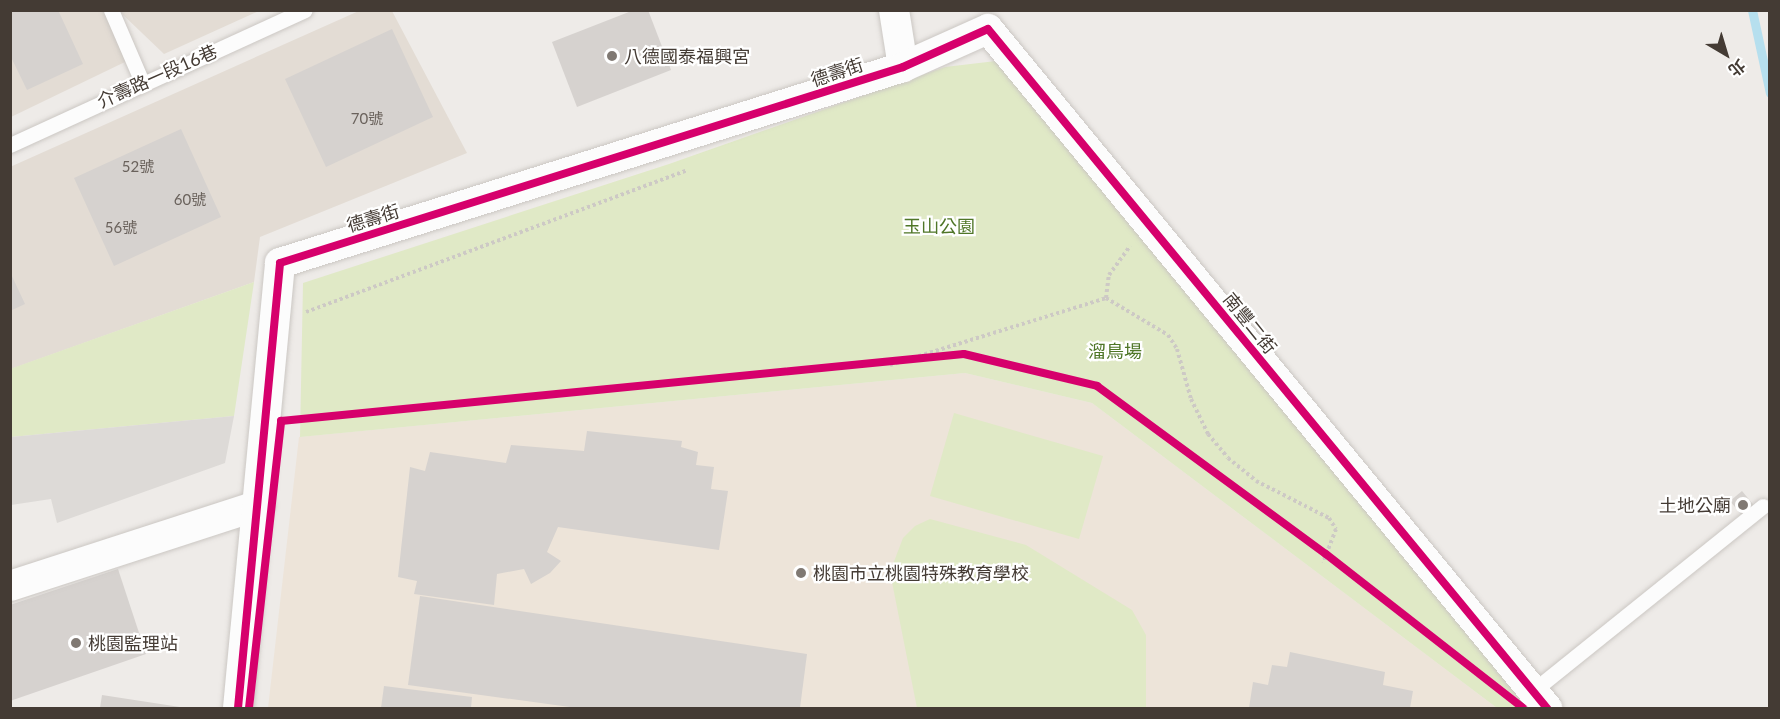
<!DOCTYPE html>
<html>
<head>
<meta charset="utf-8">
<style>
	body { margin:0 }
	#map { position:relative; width:1780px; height:719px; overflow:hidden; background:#eeebe8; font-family:Lato,"Noto Sans TC",sans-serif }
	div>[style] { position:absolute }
	.residential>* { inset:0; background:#e3dcd4 }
	.education>* { inset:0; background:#ede4d9 }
	.green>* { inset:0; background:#e0e9c6 }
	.parking>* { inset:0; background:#dddad7 }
	.stream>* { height:9px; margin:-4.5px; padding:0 4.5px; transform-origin:4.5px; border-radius:4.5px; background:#b6dfee }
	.building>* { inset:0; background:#d6d2cf }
	.path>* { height:4px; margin-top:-2px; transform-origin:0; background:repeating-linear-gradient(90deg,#cdc9c5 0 3px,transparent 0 6px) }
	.roads { filter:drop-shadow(0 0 2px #cbc7c3) drop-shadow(0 0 2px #cbc7c3) }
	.lane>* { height:15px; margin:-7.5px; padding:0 7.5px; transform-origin:7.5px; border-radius:7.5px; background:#fcfcfc }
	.street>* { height:30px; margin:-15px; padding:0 15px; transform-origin:15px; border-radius:15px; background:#fcfcfc }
	.cycleway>* { height:8px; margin:-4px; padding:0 4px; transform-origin:4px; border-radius:4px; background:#d6006c }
	.dots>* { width:16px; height:16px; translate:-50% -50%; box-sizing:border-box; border:3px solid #fff; border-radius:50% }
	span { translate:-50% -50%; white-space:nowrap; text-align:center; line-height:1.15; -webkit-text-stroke:4.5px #fff; paint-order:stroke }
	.number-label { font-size:15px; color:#6a625c }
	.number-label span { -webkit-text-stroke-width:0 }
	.poi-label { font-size:18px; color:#443b34 }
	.left { translate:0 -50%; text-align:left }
	.right { translate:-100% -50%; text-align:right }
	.street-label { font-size:18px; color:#443b34 }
	.park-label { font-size:18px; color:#4f7627 }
	.frame { position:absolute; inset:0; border:12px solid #443b34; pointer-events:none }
	.north { position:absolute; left:1696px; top:24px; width:60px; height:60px; -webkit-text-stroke:4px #fff; paint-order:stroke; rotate:142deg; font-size:16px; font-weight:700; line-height:24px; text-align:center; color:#443b34 }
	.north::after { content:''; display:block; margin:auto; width:21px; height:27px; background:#443b34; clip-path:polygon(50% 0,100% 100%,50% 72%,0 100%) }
</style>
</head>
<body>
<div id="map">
	<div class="residential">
		<i style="clip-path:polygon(361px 10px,392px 11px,467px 153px,260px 237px,254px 282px,11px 369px,10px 167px)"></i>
		<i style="clip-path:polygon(11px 11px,104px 11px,127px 61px,11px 117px)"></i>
		<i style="clip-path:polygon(119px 11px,259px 11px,164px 54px)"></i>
	</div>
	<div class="education">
		<i style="clip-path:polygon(965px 373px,1092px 403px,1497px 708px,268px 708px,299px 437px)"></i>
	</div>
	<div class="green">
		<i style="clip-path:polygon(996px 61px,1531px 708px,1497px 708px,1092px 403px,965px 373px,300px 437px,303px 283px,669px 164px,945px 67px)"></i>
		<i style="clip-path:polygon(254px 282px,234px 416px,11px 437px,10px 369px)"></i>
		<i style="clip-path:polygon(954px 413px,1103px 456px,1079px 539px,930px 496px)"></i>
		<i style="clip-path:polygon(930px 519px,1026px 545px,1132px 610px,1146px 635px,1146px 708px,917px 708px,890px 572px,903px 538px,915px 526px)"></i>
	</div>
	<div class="parking">
		<i style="clip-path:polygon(234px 416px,225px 463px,57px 523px,51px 499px,11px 505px,11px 437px)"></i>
	</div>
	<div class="stream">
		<i style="left:1752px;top:10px;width:85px;rotate:77.8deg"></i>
	</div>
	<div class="building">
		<i style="clip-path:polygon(10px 10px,58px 10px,83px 64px,27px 90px,10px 55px)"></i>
		<i style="clip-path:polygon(634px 10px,648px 10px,671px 70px,577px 107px,552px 42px)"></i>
		<i style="clip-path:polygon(392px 29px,433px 117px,326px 167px,285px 79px)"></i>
		<i style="clip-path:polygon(181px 129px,221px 217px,114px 266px,74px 178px)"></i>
		<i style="clip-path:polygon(10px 272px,25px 304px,10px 311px)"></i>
		<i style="clip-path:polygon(587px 431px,682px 441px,681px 447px,698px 452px,696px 465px,714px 467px,711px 489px,728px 491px,719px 550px,558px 527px,547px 552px,561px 561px,550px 573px,531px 584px,524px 569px,497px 574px,494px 605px,414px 594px,417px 581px,398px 577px,410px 467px,425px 471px,430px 452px,506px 463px,511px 445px,584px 451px)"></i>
		<i style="clip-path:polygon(1742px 491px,1757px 509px,1744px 518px,1730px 501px)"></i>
		<i style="clip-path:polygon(118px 569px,146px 654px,10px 701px,10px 605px)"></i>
		<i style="clip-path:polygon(420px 596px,807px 654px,800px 708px,577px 708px,408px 685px)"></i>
		<i style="clip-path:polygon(1290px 652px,1385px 672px,1383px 685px,1413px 691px,1410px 708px,1249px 708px,1253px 682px,1268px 685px,1272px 665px,1287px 667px)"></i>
		<i style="clip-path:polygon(384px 686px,472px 697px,471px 708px,381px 708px)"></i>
		<i style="clip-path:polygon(102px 695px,180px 707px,180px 708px,100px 708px)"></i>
	</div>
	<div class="path">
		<i style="left:1106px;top:298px;width:23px;rotate:-83deg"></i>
		<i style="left:1109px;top:275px;width:36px;rotate:-54deg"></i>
		<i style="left:306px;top:312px;width:407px;rotate:-20.4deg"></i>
		<i style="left:890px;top:365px;width:226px;rotate:-17.2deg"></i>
		<i style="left:1106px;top:298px;width:72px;rotate:30.8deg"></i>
		<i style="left:1168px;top:335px;width:17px;rotate:57deg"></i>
		<i style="left:1177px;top:349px;width:52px;rotate:74.4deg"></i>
		<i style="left:1191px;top:399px;width:39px;rotate:64deg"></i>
		<i style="left:1208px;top:434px;width:31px;rotate:50deg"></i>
		<i style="left:1228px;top:458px;width:36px;rotate:39deg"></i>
		<i style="left:1256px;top:481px;width:82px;rotate:26.9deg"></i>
		<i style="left:1329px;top:518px;width:13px;rotate:58deg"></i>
		<i style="left:1336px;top:529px;width:36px;rotate:111deg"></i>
	</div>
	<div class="roads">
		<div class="lane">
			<i style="left:111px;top:10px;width:78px;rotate:66.7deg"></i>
			<i style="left:10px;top:145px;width:324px;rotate:-24.6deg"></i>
			<i style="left:1533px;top:691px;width:295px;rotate:-38.8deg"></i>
		</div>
		<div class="street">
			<i style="left:894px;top:10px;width:58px;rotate:81deg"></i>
			<i style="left:10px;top:586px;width:262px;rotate:-18deg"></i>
			<i style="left:238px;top:708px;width:447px;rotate:-84.6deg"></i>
			<i style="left:280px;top:263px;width:653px;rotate:-17.46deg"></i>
			<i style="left:903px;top:67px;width:93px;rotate:-24.1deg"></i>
			<i style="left:988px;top:29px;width:880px;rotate:50.54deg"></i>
		</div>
	</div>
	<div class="cycleway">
		<i style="left:238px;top:708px;width:447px;rotate:-84.6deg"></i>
		<i style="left:280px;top:263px;width:653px;rotate:-17.46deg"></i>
		<i style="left:903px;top:67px;width:93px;rotate:-24.1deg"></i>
		<i style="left:988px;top:29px;width:880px;rotate:50.54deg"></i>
		<i style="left:249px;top:708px;width:289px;rotate:-83.6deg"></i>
		<i style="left:281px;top:421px;width:686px;rotate:-5.6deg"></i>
		<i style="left:964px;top:354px;width:137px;rotate:13.5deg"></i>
		<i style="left:1097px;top:386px;width:284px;rotate:36.3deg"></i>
		<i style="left:1326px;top:554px;width:250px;rotate:38deg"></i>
	</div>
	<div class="dots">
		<i style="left:612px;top:56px;background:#807973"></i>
		<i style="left:1743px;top:505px;background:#807973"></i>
		<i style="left:801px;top:573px;background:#807973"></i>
		<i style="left:76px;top:643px;background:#807973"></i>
	</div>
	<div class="number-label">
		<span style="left:367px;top:119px">70號</span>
		<span style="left:138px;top:167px">52號</span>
		<span style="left:190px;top:200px">60號</span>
		<span style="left:121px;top:228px">56號</span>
	</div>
	<div class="poi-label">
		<span class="left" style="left:624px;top:56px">八德國泰福興宮</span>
		<span class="right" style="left:1731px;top:505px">土地公廟</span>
		<span class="left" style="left:813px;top:573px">桃園市立桃園特殊教育學校</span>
		<span class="left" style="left:88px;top:643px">桃園監理站</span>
	</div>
	<div class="street-label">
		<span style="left:837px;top:72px;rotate:-18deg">德壽街</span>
		<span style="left:157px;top:76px;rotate:-24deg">介壽路一段16巷</span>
		<span style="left:373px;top:218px;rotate:-17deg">德壽街</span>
		<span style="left:1250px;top:323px;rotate:51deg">南豐二街</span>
	</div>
	<div class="park-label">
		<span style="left:939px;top:226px">玉山公園</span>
		<span style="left:1115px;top:351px">溜鳥場</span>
	</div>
	<div class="frame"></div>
	<div class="north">北</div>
</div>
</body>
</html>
